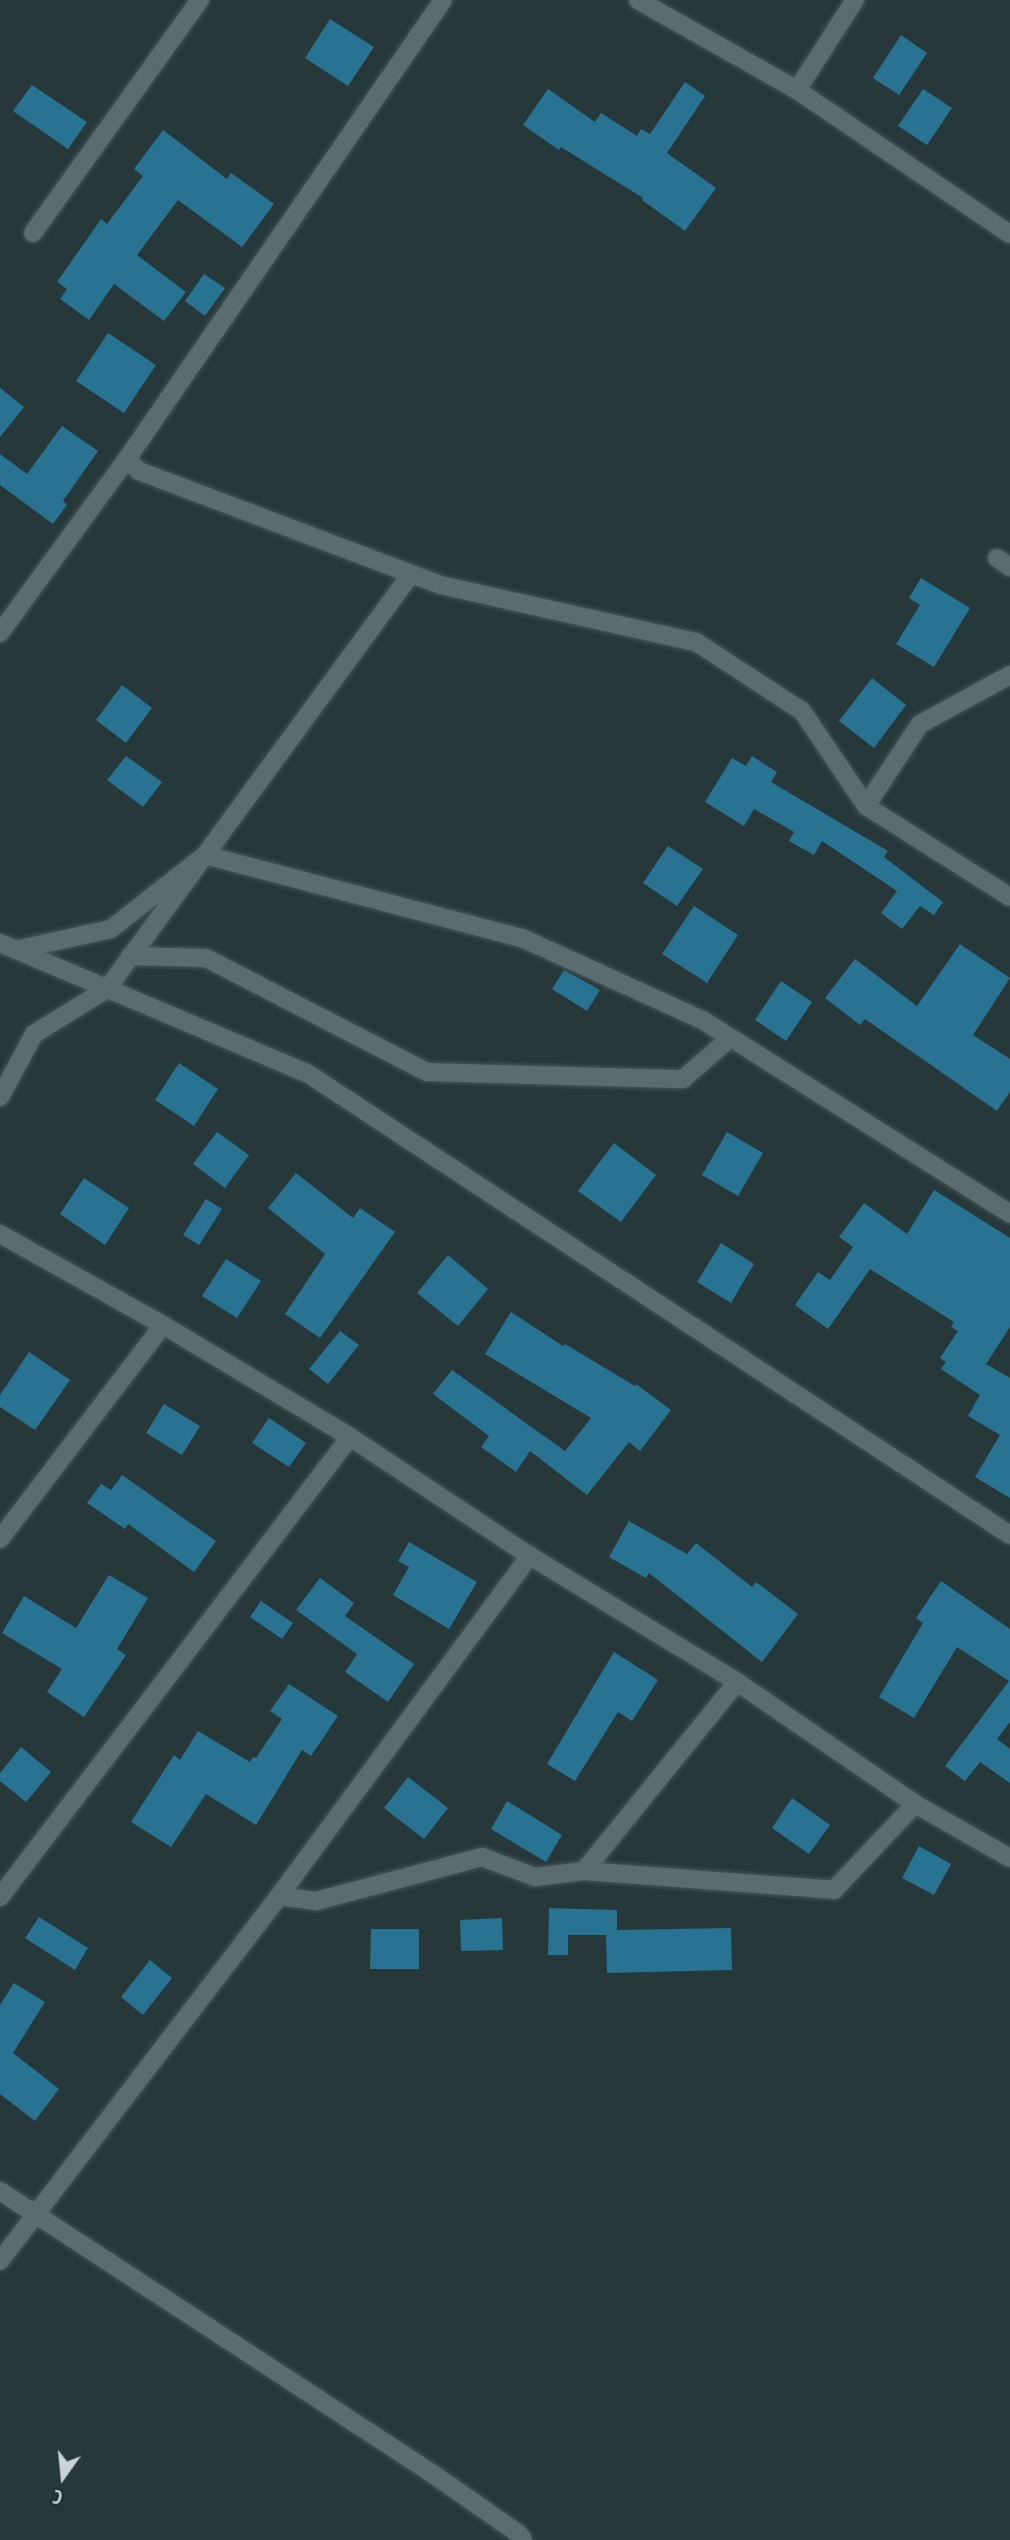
<!DOCTYPE html>
<html>
<head>
<meta charset="utf-8">
<style>
	body { margin:0 }
	#map { position:relative; width:1010px; height:2540px; overflow:hidden; background:#27383a; font-family:"PT Sans Narrow",sans-serif }
	div>[style] { position:absolute }
	.building>* { inset:0; background:#287392 }
	.roads { filter:drop-shadow(0 0 2px #475557) drop-shadow(0 0 2px #475557) }
	.street>* { height:18px; margin:-9px; padding:0 9px; transform-origin:9px; border-radius:9px; background:#5a6c6e }
	span { translate:-50% -50%; white-space:nowrap; text-align:center; line-height:1.15; -webkit-text-stroke:5px #1d2e30; paint-order:stroke }
	.north { position:absolute; left:28px; top:2442px; width:70px; height:70px; -webkit-text-stroke:5px #1d2e30; paint-order:stroke; rotate:195deg; font-size:19px; font-weight:700; line-height:28px; text-align:center; color:#cad4d6 }
	.north::after { content:''; display:block; margin:auto; width:24px; height:32px; background:#cad4d6; clip-path:polygon(50% 0,100% 100%,50% 72%,0 100%) }
</style>
</head>
<body>
<div id="map">
	<div class="building">
		<i style="clip-path:polygon(330px 19px,374px 47px,348px 86px,305px 58px)"></i>
		<i style="clip-path:polygon(901px 35px,927px 53px,899px 95px,873px 78px)"></i>
		<i style="clip-path:polygon(685px 82px,705px 96px,667px 153px,716px 188px,685px 231px,642px 200px,643px 198px,561px 147px,559px 150px,523px 125px,548px 89px,595px 122px,601px 113px,637px 136px,641px 129px,650px 134px)"></i>
		<i style="clip-path:polygon(32px 85px,87px 122px,68px 149px,13px 111px)"></i>
		<i style="clip-path:polygon(923px 89px,952px 108px,927px 145px,898px 126px)"></i>
		<i style="clip-path:polygon(163px 130px,227px 179px,231px 173px,274px 204px,242px 247px,178px 200px,137px 255px,186px 292px,164px 321px,114px 284px,89px 320px,60px 299px,67px 289px,57px 282px,101px 219px,107px 224px,143px 176px,134px 169px)"></i>
		<i style="clip-path:polygon(204px 274px,225px 288px,205px 316px,185px 301px)"></i>
		<i style="clip-path:polygon(108px 333px,156px 365px,124px 413px,76px 381px)"></i>
		<i style="clip-path:polygon(0 388px,24px 407px,0 437px)"></i>
		<i style="clip-path:polygon(62px 426px,98px 451px,63px 501px,67px 505px,53px 524px,0 485px,0 454px,27px 474px)"></i>
		<i style="clip-path:polygon(921px 578px,970px 608px,934px 667px,896px 644px,920px 605px,909px 598px)"></i>
		<i style="clip-path:polygon(872px 678px,906px 705px,874px 748px,839px 721px)"></i>
		<i style="clip-path:polygon(122px 685px,152px 708px,126px 743px,96px 720px)"></i>
		<i style="clip-path:polygon(126px 756px,162px 782px,143px 807px,107px 780px)"></i>
		<i style="clip-path:polygon(752px 756px,777px 772px,771px 782px,888px 851px,884px 857px,943px 902px,934px 915px,920px 906px,902px 929px,881px 913px,897px 891px,822px 841px,814px 855px,789px 841px,794px 832px,754px 809px,744px 826px,705px 802px,732px 758px,746px 766px)"></i>
		<i style="clip-path:polygon(668px 846px,703px 869px,677px 906px,643px 883px)"></i>
		<i style="clip-path:polygon(694px 906px,738px 935px,707px 983px,662px 954px)"></i>
		<i style="clip-path:polygon(960px 944px,1010px 978px,973px 1035px,1010px 1059px,1010px 1092px,997px 1111px,865px 1019px,860px 1025px,825px 998px,855px 959px,917px 1006px)"></i>
		<i style="clip-path:polygon(564px 970px,600px 990px,587px 1011px,552px 989px)"></i>
		<i style="clip-path:polygon(781px 981px,812px 1002px,786px 1041px,755px 1020px)"></i>
		<i style="clip-path:polygon(179px 1063px,218px 1089px,194px 1126px,155px 1100px)"></i>
		<i style="clip-path:polygon(217px 1132px,249px 1155px,225px 1188px,193px 1164px)"></i>
		<i style="clip-path:polygon(727px 1132px,763px 1153px,738px 1196px,702px 1175px)"></i>
		<i style="clip-path:polygon(614px 1143px,656px 1175px,621px 1222px,578px 1191px)"></i>
		<i style="clip-path:polygon(296px 1173px,353px 1218px,360px 1208px,395px 1232px,320px 1338px,285px 1314px,325px 1254px,268px 1208px)"></i>
		<i style="clip-path:polygon(84px 1178px,129px 1208px,105px 1245px,60px 1214px)"></i>
		<i style="clip-path:polygon(934px 1190px,1010px 1238px,1010px 1327px,986px 1364px,1010px 1378px,1010px 1498px,975px 1477px,1000px 1435px,968px 1416px,980px 1395px,941px 1369px,946px 1362px,940px 1358px,958px 1331px,951px 1327px,954px 1322px,870px 1269px,828px 1329px,795px 1305px,818px 1272px,830px 1280px,853px 1247px,839px 1237px,864px 1203px,907px 1234px)"></i>
		<i style="clip-path:polygon(206px 1199px,222px 1209px,199px 1245px,183px 1235px)"></i>
		<i style="clip-path:polygon(721px 1243px,754px 1264px,731px 1303px,697px 1282px)"></i>
		<i style="clip-path:polygon(448px 1255px,488px 1289px,458px 1326px,417px 1293px)"></i>
		<i style="clip-path:polygon(226px 1259px,261px 1281px,237px 1318px,202px 1296px)"></i>
		<i style="clip-path:polygon(511px 1312px,563px 1346px,565px 1344px,635px 1386px,636px 1384px,671px 1410px,640px 1451px,629px 1442px,587px 1495px,530px 1451px,516px 1472px,481px 1447px,489px 1436px,433px 1394px,452px 1370px,565px 1451px,591px 1418px,485px 1354px)"></i>
		<i style="clip-path:polygon(340px 1331px,359px 1345px,328px 1384px,309px 1369px)"></i>
		<i style="clip-path:polygon(29px 1352px,70px 1380px,35px 1430px,0 1407px,0 1395px)"></i>
		<i style="clip-path:polygon(164px 1404px,200px 1426px,182px 1455px,146px 1433px)"></i>
		<i style="clip-path:polygon(269px 1418px,306px 1443px,289px 1467px,252px 1443px)"></i>
		<i style="clip-path:polygon(122px 1475px,216px 1541px,194px 1572px,128px 1524px,125px 1529px,87px 1503px,101px 1484px,111px 1490px)"></i>
		<i style="clip-path:polygon(629px 1521px,687px 1554px,696px 1543px,752px 1587px,756px 1582px,798px 1614px,762px 1662px,649px 1573px,646px 1578px,609px 1557px)"></i>
		<i style="clip-path:polygon(409px 1542px,477px 1582px,449px 1629px,393px 1595px,409px 1567px,398px 1561px)"></i>
		<i style="clip-path:polygon(109px 1575px,148px 1598px,117px 1649px,126px 1655px,84px 1717px,47px 1692px,62px 1669px,2px 1633px,24px 1596px,76px 1628px)"></i>
		<i style="clip-path:polygon(320px 1578px,354px 1603px,345px 1616px,414px 1664px,388px 1702px,345px 1672px,357px 1654px,296px 1610px)"></i>
		<i style="clip-path:polygon(941px 1581px,1010px 1629px,1010px 1722px,997px 1739px,1010px 1749px,1010px 1783px,980px 1762px,965px 1781px,945px 1766px,1009px 1681px,957px 1647px,914px 1718px,879px 1697px,923px 1623px,916px 1618px)"></i>
		<i style="clip-path:polygon(261px 1601px,293px 1623px,282px 1639px,250px 1617px)"></i>
		<i style="clip-path:polygon(614px 1652px,658px 1680px,632px 1721px,618px 1712px,575px 1781px,547px 1764px)"></i>
		<i style="clip-path:polygon(289px 1684px,338px 1716px,311px 1756px,302px 1750px,256px 1825px,206px 1794px,171px 1847px,131px 1822px,174px 1755px,180px 1760px,198px 1731px,250px 1762px,253px 1757px,256px 1758px,282px 1719px,270px 1711px)"></i>
		<i style="clip-path:polygon(21px 1747px,51px 1772px,26px 1802px,0 1781px,0 1773px)"></i>
		<i style="clip-path:polygon(408px 1777px,448px 1808px,424px 1839px,384px 1808px)"></i>
		<i style="clip-path:polygon(792px 1798px,830px 1825px,809px 1854px,772px 1828px)"></i>
		<i style="clip-path:polygon(507px 1801px,562px 1835px,546px 1862px,491px 1829px)"></i>
		<i style="clip-path:polygon(919px 1846px,951px 1864px,934px 1895px,902px 1878px)"></i>
		<i style="clip-path:polygon(549px 1908px,617px 1910px,617px 1930px,731px 1928px,732px 1970px,607px 1973px,606px 1935px,568px 1935px,568px 1955px,548px 1955px)"></i>
		<i style="clip-path:polygon(39px 1917px,88px 1948px,75px 1970px,25px 1938px)"></i>
		<i style="clip-path:polygon(502px 1918px,503px 1950px,461px 1951px,460px 1920px)"></i>
		<i style="clip-path:polygon(371px 1929px,419px 1929px,419px 1969px,370px 1969px)"></i>
		<i style="clip-path:polygon(150px 1960px,172px 1978px,143px 2015px,121px 1997px)"></i>
		<i style="clip-path:polygon(14px 1983px,45px 2002px,13px 2053px,59px 2089px,35px 2121px,0 2094px,0 2005px)"></i>
	</div>
	<div class="roads">
		<div class="street">
			<i style="left:638px;top:0;width:183px;rotate:29.5deg"></i>
			<i style="left:797px;top:90px;width:257px;rotate:34.1deg"></i>
			<i style="left:797px;top:90px;width:107px;rotate:-57.2deg"></i>
			<i style="left:33px;top:233px;width:287px;rotate:-54.4deg"></i>
			<i style="left:127px;top:459px;width:17px;rotate:45deg"></i>
			<i style="left:139px;top:471px;width:322px;rotate:20.7deg"></i>
			<i style="left:440px;top:585px;width:262px;rotate:12.6deg"></i>
			<i style="left:696px;top:642px;width:126px;rotate:33.1deg"></i>
			<i style="left:802px;top:711px;width:115px;rotate:56deg"></i>
			<i style="left:997px;top:558px;width:16px;rotate:35deg"></i>
			<i style="left:0;top:633px;width:215px;rotate:-53.9deg"></i>
			<i style="left:127px;top:459px;width:557px;rotate:-55.45deg"></i>
			<i style="left:1010px;top:675px;width:102px;rotate:151.4deg"></i>
			<i style="left:920px;top:724px;width:98px;rotate:123.4deg"></i>
			<i style="left:866px;top:806px;width:170px;rotate:32.3deg"></i>
			<i style="left:0;top:943px;width:333px;rotate:23deg"></i>
			<i style="left:307px;top:1073px;width:841px;rotate:33.31deg"></i>
			<i style="left:15px;top:950px;width:98px;rotate:-12.3deg"></i>
			<i style="left:111px;top:929px;width:120px;rotate:-38.2deg"></i>
			<i style="left:205px;top:855px;width:328px;rotate:14.7deg"></i>
			<i style="left:522px;top:938px;width:200px;rotate:24.5deg"></i>
			<i style="left:704px;top:1021px;width:362px;rotate:32.2deg"></i>
			<i style="left:130px;top:956px;width:76px;rotate:1.5deg"></i>
			<i style="left:206px;top:958px;width:249px;rotate:27.3deg"></i>
			<i style="left:427px;top:1072px;width:256px;rotate:1.6deg"></i>
			<i style="left:683px;top:1079px;width:62px;rotate:-41.1deg"></i>
			<i style="left:0;top:1097px;width:72px;rotate:-61.6deg"></i>
			<i style="left:34px;top:1034px;width:86px;rotate:-31.7deg"></i>
			<i style="left:107px;top:989px;width:514px;rotate:-53.78deg"></i>
			<i style="left:0;top:1234px;width:187px;rotate:29.2deg"></i>
			<i style="left:0;top:1539px;width:269px;rotate:-52.7deg"></i>
			<i style="left:163px;top:1325px;width:218px;rotate:30.9deg"></i>
			<i style="left:350px;top:1437px;width:216px;rotate:33.5deg"></i>
			<i style="left:584px;top:1871px;width:243px;rotate:-51deg"></i>
			<i style="left:737px;top:1682px;width:216px;rotate:34.4deg"></i>
			<i style="left:279px;top:1896px;width:423px;rotate:-53.6deg"></i>
			<i style="left:530px;top:1556px;width:242px;rotate:31.3deg"></i>
			<i style="left:0;top:1897px;width:578px;rotate:-52.73deg"></i>
			<i style="left:0;top:2191px;width:517px;rotate:33.17deg"></i>
			<i style="left:433px;top:2474px;width:105px;rotate:34.9deg"></i>
			<i style="left:519px;top:2534px;width:7px;rotate:56deg"></i>
			<i style="left:0;top:2261px;width:459px;rotate:-52.6deg"></i>
			<i style="left:279px;top:1896px;width:37px;rotate:8deg"></i>
			<i style="left:316px;top:1901px;width:172px;rotate:-14.8deg"></i>
			<i style="left:482px;top:1857px;width:57px;rotate:20.7deg"></i>
			<i style="left:535px;top:1877px;width:49px;rotate:-7deg"></i>
			<i style="left:584px;top:1871px;width:251px;rotate:4.3deg"></i>
			<i style="left:834px;top:1890px;width:118px;rotate:-46.7deg"></i>
			<i style="left:915px;top:1804px;width:109px;rotate:29.6deg"></i>
		</div>
	</div>
	<div class="north">С</div>
</div>
</body>
</html>
